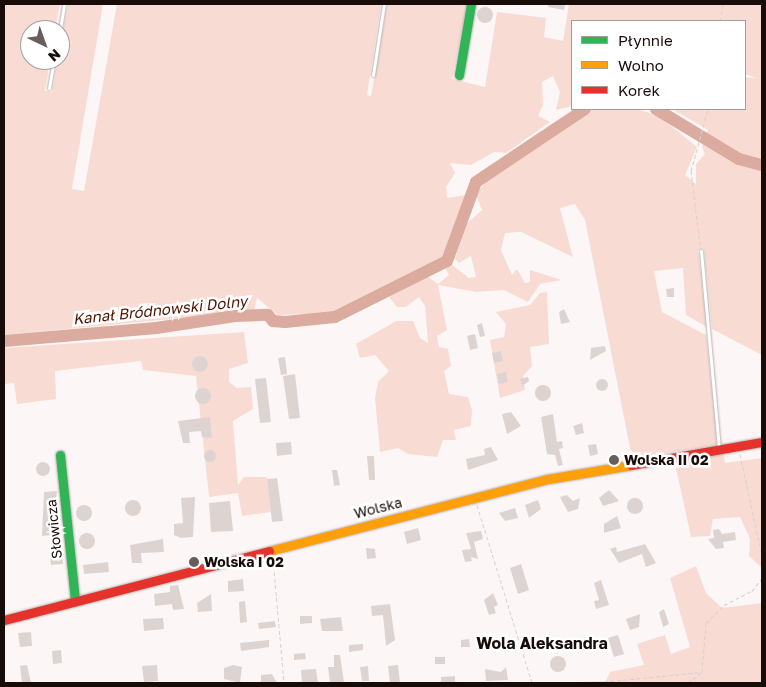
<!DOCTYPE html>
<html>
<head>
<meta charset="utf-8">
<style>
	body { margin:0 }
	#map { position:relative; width:766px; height:687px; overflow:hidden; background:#fcf7f6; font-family:"Golos Text",sans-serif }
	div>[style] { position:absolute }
	.green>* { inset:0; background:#f8dcd3 }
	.river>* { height:12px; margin:-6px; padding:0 6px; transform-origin:6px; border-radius:6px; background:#daab9e }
	.building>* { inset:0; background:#ddd4d2 }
	.round { border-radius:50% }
	.path>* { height:1px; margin-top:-0.5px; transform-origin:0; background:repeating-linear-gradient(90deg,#d3d2d1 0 4px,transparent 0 6.5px) }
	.roads { filter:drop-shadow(0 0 1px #b8b0ae) drop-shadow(0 0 1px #b8b0ae) }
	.lane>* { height:3px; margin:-1.5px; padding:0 1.5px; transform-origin:1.5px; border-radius:1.5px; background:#fffefe }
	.fast>* { height:9px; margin:-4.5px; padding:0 4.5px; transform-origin:4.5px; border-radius:4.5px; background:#30b455 }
	.slow>* { height:9px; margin:-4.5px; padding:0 4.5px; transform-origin:4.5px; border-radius:4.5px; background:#ff9f0a }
	.jam>* { height:9px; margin:-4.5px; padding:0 4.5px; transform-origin:4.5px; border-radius:4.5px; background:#e5322d }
	.dots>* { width:14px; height:14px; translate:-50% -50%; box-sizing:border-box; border:2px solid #fff; border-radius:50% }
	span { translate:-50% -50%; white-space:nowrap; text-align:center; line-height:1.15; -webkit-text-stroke:5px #fff; paint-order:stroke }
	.poi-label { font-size:14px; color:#180c09; font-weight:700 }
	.left { translate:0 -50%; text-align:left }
	.street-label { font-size:14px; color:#180c09 }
	.water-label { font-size:15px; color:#4e1402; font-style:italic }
	.quarter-label { font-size:16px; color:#180c09; font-weight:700 }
	.frame { position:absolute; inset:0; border:5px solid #180c09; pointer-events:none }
	.legend { position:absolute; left:571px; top:20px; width:175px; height:90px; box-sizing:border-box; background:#fff; border:1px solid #a39e9d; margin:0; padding:6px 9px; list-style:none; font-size:15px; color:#180c09 }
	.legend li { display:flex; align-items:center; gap:10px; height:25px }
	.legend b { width:25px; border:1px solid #a39e9d }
	.north { position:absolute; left:20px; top:20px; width:50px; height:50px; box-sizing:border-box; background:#fff; border:1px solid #a39e9d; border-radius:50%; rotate:138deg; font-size:14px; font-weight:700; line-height:20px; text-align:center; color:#180c09 }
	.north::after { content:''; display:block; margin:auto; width:18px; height:22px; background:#685e5c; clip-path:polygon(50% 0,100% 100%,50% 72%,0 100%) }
</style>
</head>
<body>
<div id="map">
	<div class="green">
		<i style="clip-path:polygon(4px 4px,60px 4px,55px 30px,30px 30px,30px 60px,50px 60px,45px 91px,52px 92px,68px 4px,103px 4px,72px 189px,84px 191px,117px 4px,381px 4px,367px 95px,371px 96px,387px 4px,467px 4px,452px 79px,485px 87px,497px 12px,546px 18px,544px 37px,563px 41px,569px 4px,762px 4px,762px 355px,712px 329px,704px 249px,698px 250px,707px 327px,686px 315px,683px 268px,654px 271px,662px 312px,706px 335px,718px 445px,632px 458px,585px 220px,575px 204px,560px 208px,573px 257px,521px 232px,505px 233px,501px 250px,512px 275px,517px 269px,525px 283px,530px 282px,530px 270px,562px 280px,540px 284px,528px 302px,504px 290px,476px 292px,438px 285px,447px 330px,437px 336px,439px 347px,448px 349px,451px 366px,444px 371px,449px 394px,468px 397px,472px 410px,471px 426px,454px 430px,456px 440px,443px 440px,437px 457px,408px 454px,398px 448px,380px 452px,375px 398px,378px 382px,389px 371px,375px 355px,360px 358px,356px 344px,396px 321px,413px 321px,420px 338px,428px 343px,425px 306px,419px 297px,406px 307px,397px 307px,389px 297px,427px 276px,438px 284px,449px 275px,445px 268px,451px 264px,469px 278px,476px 277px,471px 256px,459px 263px,455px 259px,465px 225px,482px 210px,476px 195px,485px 182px,555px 135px,578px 109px,637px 109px,659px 116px,697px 147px,685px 175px,696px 184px,696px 164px,705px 154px,702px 147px,708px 130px,672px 109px,745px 109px,745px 77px,756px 78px,745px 74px,745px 21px,572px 21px,572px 106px,556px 110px,560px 92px,553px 76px,542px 82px,543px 105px,538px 116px,550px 122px,506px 153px,494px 152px,471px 165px,450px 163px,455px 173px,446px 187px,447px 198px,466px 195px,443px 258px,336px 313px,278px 315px,257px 298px,254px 311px,4px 335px)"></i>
		<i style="clip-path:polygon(547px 292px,549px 344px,530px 347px,532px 366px,523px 376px,525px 390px,500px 398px,490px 340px,504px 337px,506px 324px,496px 312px,530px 305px,540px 293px)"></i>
		<i style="clip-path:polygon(244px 332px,248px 363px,229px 369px,229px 382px,237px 388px,251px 387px,253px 409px,233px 421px,238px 485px,244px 477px,267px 477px,271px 512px,242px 516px,238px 493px,209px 497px,196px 376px,143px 370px,141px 361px,55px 371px,56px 399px,17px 404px,14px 383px,4px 384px,4px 348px)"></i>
		<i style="clip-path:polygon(723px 453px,725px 463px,762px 458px,762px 568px,749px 556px,750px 539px,740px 517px,713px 519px,710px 536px,691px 537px,674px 459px)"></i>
		<i style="clip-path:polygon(696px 566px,706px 593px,722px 608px,762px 603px,762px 683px,550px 683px,606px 681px,610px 672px,644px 665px,637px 644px,665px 635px,671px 654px,690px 647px,670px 578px)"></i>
	</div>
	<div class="river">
		<i style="left:656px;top:109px;width:97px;rotate:31.1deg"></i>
		<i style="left:739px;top:159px;width:24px;rotate:15deg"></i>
		<i style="left:4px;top:341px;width:153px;rotate:-4.9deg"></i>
		<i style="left:156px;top:328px;width:80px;rotate:-8.6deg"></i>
		<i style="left:235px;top:316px;width:33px;rotate:-2deg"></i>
		<i style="left:268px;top:315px;width:8px;rotate:50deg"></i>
		<i style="left:273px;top:321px;width:12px;rotate:5deg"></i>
		<i style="left:285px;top:322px;width:50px;rotate:-5.7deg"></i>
		<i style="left:335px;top:317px;width:125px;rotate:-26.6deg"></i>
		<i style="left:447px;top:261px;width:84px;rotate:-69.8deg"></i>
		<i style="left:476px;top:182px;width:131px;rotate:-33.8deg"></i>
	</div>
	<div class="building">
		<i style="clip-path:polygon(548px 4px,565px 4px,564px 10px,548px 7px)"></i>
		<i class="round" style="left:477px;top:7px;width:16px;height:16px"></i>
		<i style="clip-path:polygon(674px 288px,674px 297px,667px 297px,666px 289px)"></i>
		<i style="clip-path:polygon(564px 309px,570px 322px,561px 324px,559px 312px)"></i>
		<i style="clip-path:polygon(482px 323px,485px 336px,480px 337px,477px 325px)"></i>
		<i style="clip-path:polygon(475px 334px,478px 348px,470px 350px,467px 336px)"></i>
		<i style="clip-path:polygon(605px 346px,606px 351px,590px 360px,591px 348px)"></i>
		<i style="clip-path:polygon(501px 351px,503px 361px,494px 363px,492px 353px)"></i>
		<i class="round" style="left:192px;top:356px;width:16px;height:16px"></i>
		<i style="clip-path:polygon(285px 357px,287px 374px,281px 375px,278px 358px)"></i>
		<i style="clip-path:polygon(506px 372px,508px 382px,499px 384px,497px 374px)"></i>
		<i style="clip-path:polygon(295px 374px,300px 418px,289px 419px,283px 376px)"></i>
		<i style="clip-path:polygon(528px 377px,529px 381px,522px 386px,520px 379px)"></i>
		<i style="clip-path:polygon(266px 378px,271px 422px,260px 423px,255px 379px)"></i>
		<i class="round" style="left:596px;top:379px;width:12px;height:12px"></i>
		<i class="round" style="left:535px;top:385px;width:16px;height:16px"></i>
		<i class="round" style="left:195px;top:388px;width:16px;height:16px"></i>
		<i style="clip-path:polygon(511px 412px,521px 426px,507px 434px,502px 414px)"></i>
		<i style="clip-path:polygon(553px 414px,557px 442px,562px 441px,563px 448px,559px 449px,563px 465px,558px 466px,555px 455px,547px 454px,541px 417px)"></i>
		<i style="clip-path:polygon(210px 417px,212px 438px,202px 437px,201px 431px,189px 432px,190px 443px,183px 443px,178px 421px)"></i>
		<i style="clip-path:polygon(582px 423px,584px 433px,576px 435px,573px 426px)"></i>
		<i style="clip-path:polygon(291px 442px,292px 454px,277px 456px,276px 443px)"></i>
		<i style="clip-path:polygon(596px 444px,598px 454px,590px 456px,588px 445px)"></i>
		<i style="clip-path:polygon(491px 447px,498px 460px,468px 470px,466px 459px,485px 455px,484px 449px)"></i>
		<i class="round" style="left:204px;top:450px;width:12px;height:12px"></i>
		<i style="clip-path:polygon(367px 456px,374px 456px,375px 480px,369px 480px)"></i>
		<i class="round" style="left:36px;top:462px;width:14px;height:14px"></i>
		<i style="clip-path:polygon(332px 470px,337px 470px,340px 485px,334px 486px)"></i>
		<i style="clip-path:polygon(277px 478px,283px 521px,272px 522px,267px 479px)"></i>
		<i style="clip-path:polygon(609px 490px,619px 501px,603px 506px,599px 498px)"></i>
		<i style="clip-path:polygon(57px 491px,53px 527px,61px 526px,62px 534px,42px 536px,44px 492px)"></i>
		<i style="clip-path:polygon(567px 495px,573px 501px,580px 498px,578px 509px,568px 512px,560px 497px)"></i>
		<i style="clip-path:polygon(195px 497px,193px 537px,181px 538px,174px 535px,174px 524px,183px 523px,181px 498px)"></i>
		<i class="round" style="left:627px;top:498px;width:16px;height:16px"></i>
		<i class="round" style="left:125px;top:500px;width:16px;height:16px"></i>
		<i style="clip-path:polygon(538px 500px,541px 509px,529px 518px,525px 505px)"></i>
		<i style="clip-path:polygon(230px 501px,233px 531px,211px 532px,209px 503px)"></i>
		<i class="round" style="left:76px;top:505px;width:16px;height:16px"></i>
		<i style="clip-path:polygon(365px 505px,373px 505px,373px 517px,366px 518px)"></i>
		<i style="clip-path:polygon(515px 508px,518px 518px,505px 521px,499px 513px)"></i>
		<i style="clip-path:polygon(617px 516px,621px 528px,604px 533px,604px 524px)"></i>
		<i style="clip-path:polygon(418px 528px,421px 540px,407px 544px,404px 532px)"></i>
		<i style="clip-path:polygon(719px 529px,722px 534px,735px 532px,736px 540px,723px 542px,724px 548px,716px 549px,708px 539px,714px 538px,713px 530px)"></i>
		<i style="clip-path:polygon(481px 531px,483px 539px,474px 542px,478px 559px,471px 557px,472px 561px,465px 562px,462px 550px,471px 549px,466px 533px)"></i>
		<i class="round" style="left:79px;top:533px;width:16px;height:16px"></i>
		<i style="clip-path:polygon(163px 539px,164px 552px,141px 553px,142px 563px,132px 563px,130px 545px)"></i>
		<i style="clip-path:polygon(645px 544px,656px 563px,646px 567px,642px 554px,619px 563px,610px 549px,616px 547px,617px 552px)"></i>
		<i style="clip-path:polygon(62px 547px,63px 564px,51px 565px,49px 548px)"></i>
		<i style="clip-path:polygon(366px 548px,375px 549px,376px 558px,367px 559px)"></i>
		<i style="clip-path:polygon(108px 562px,109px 572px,84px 574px,83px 565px)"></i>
		<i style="clip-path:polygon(521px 564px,529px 590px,518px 594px,510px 568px)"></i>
		<i style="clip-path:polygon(243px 579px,244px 591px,228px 592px,228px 581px)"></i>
		<i style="clip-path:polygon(601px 580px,609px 605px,596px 609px,594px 601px,599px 600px,594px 583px)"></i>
		<i style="clip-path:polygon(178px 585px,184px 609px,173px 610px,172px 604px,155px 606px,154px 594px,170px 592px,170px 586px)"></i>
		<i style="clip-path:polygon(493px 593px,498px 605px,494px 607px,496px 613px,489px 615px,484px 600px)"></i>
		<i style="clip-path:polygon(211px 594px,212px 611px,198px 612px,197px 603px)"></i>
		<i style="clip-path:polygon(245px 601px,247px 622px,240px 623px,239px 602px)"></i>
		<i style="clip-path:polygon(390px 604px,395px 640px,386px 646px,383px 615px,372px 616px,371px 606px)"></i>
		<i style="clip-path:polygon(664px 609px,669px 624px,663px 627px,659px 612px)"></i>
		<i style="clip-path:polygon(640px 614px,639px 627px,630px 630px,626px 619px)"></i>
		<i style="clip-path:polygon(300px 616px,312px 616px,312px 623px,300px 624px)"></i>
		<i style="clip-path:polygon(341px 617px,343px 631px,322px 631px,320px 619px)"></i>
		<i style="clip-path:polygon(163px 618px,164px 629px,144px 631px,143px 619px)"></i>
		<i style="clip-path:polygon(275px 621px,276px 627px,259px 629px,258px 623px)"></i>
		<i style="clip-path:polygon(31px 632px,32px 646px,20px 647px,18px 633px)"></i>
		<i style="clip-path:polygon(618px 635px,624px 654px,614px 657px,608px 638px)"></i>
		<i style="clip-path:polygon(469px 639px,470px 647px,461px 647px,461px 640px)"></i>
		<i style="clip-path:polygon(269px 640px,269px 647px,241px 651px,240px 643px)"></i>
		<i style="clip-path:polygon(363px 644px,363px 650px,349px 652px,349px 645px)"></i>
		<i style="clip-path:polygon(61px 650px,62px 663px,53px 664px,52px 651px)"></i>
		<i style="clip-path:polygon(305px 653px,306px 659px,294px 660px,294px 654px)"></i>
		<i style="clip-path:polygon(334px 655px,340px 655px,344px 683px,330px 683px,328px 667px,334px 667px)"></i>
		<i class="round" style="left:550px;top:656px;width:16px;height:16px"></i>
		<i style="clip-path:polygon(435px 657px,445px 657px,445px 664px,435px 664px)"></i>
		<i style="clip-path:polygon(27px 665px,31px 683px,22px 683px,20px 666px)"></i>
		<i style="clip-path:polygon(157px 665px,158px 681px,144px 682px,142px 666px)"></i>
		<i style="clip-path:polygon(233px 665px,242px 667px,240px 683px,224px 679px,224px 668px)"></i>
		<i style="clip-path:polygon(398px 665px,400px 683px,390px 683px,388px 666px)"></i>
		<i style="clip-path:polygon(368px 666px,369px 681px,362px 681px,360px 667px)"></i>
		<i style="clip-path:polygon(506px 667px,508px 680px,486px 681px,485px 669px,501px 672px)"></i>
		<i style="clip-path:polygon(316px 669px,318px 683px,302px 683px,301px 670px)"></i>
		<i style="clip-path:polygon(272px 674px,277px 683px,261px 683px,261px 675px)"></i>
		<i style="clip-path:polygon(455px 676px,455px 683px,441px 683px,441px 677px)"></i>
	</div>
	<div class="path">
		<i style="left:720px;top:21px;width:17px;rotate:-80deg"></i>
		<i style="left:700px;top:245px;width:75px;rotate:-96.9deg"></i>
		<i style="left:691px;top:171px;width:64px;rotate:-74.7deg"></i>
		<i style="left:740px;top:454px;width:104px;rotate:77.8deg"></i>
		<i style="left:477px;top:505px;width:186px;rotate:72.8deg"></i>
		<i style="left:273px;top:559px;width:124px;rotate:84.9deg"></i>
		<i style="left:591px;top:683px;width:111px;rotate:-5.7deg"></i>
		<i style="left:688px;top:683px;width:18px;rotate:-38deg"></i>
		<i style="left:702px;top:672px;width:49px;rotate:-85.3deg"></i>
		<i style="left:706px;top:623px;width:25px;rotate:-45deg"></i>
		<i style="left:724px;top:605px;width:31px;rotate:-27deg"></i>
		<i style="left:752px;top:591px;width:16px;rotate:-52deg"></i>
	</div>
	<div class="roads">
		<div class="lane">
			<i style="left:60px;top:30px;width:26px;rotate:-81deg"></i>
			<i style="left:373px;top:75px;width:72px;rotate:-81.2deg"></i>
			<i style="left:49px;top:88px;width:28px;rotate:-80deg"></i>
			<i style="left:701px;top:251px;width:197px;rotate:84.8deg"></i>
		</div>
		<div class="fast">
			<i style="left:459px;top:75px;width:72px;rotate:-80.4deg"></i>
			<i style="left:60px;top:455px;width:146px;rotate:84.1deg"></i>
		</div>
		<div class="slow">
			<i style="left:269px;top:551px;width:288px;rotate:-14.5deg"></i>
			<i style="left:548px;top:479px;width:84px;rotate:-9.6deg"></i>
		</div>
		<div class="jam">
			<i style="left:631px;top:465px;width:133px;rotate:-10deg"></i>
			<i style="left:4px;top:620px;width:274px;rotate:-14.6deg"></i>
		</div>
	</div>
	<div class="dots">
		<i style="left:614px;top:460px;background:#685e5c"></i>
		<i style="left:194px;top:562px;background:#685e5c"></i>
	</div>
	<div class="poi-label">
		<span class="left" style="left:624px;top:460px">Wolska II 02</span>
		<span class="left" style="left:204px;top:562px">Wolska I 02</span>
	</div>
	<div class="street-label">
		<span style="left:378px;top:508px;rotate:-14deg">Wolska</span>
		<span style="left:54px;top:529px;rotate:-96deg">Słowicza</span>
	</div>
	<div class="water-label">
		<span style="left:160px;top:310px;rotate:-6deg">Kanał Bródnowski Dolny</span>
	</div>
	<div class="quarter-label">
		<span style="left:542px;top:643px">Wola Aleksandra</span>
	</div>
	<div class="frame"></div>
	<ul class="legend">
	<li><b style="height:6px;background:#30b455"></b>Płynnie</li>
	<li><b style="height:6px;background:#ff9f0a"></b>Wolno</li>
	<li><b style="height:6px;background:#e5322d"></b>Korek</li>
	</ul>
	<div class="north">N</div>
</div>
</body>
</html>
